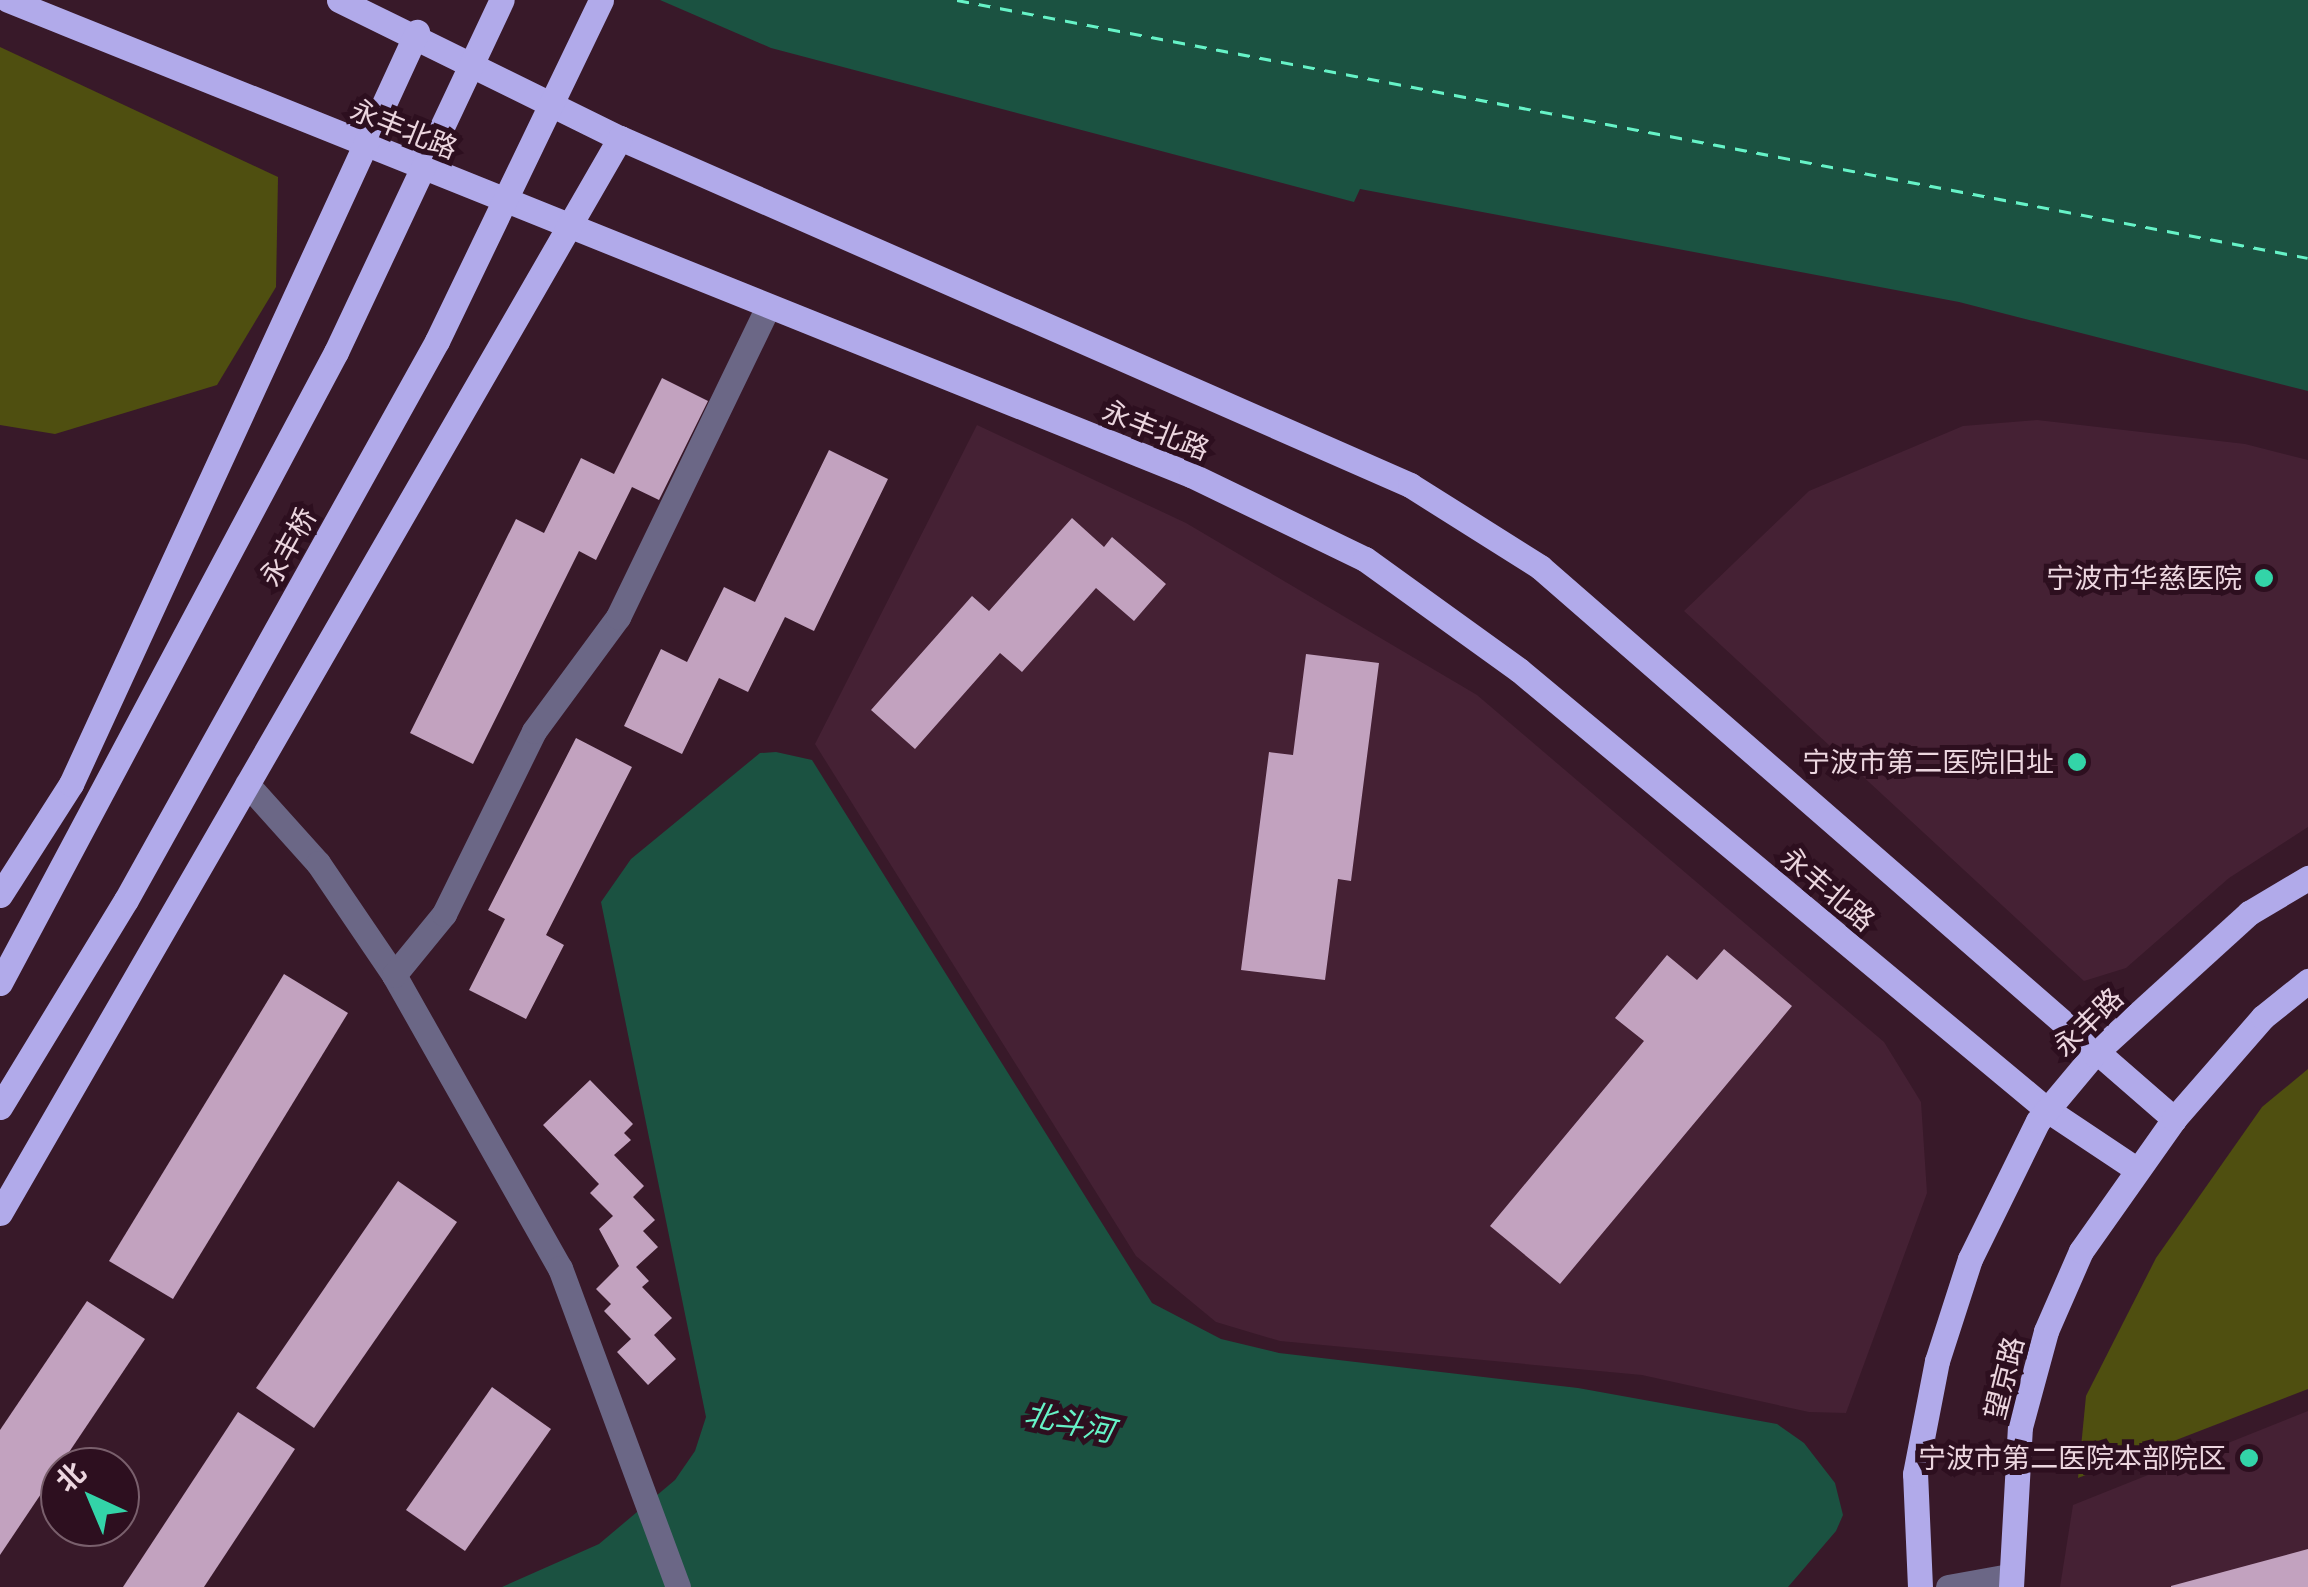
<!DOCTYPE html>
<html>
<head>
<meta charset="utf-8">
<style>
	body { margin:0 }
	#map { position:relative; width:2308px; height:1587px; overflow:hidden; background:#381929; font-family:Figtree,"Noto Sans SC",sans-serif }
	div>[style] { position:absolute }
	.built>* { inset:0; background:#452134 }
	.green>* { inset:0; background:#4f4f10 }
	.water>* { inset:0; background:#1b5241 }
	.ferry>* { height:2.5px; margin-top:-1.25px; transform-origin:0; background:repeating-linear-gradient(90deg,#66f3c7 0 12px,transparent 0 22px) }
	.building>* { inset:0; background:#c2a2bf }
	.minor>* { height:25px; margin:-12.5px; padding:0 12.5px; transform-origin:12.5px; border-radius:12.5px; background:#6b6786 }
	.major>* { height:25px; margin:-12.5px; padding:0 12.5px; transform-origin:12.5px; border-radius:12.5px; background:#b1aaea }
	.major-bridge>* { height:25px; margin:-12.5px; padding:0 12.5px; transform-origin:12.5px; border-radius:12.5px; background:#b1aaea }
	.dots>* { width:28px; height:28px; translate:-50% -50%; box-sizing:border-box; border:5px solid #2d0f1f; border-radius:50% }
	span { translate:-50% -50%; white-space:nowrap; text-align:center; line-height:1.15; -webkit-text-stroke:10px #2d0f1f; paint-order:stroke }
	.street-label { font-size:28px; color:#ecd6df }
	.poi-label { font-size:28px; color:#ecd6df }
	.right { translate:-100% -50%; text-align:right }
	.water-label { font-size:30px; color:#66f3c7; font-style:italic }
	.north { position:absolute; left:40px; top:1447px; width:100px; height:100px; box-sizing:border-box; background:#2d0f1f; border:2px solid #795f6c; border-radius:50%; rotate:316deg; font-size:28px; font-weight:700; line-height:40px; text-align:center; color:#ecd6df }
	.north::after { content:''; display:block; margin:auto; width:35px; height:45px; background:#33d4a8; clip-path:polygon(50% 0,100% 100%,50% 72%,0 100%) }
</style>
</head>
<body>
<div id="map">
	<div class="built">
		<i style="clip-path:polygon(2037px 420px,2245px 444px,2308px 460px,2308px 827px,2229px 878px,2126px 968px,2084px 981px,1684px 611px,1809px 491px,1963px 426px)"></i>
		<i style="clip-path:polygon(977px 425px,1186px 523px,1477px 695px,1884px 1042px,1921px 1102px,1927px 1193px,1846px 1413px,1809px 1412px,1642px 1375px,1280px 1341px,1216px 1322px,1136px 1256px,815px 744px)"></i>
		<i style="clip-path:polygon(2308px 1411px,2308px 1587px,2060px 1587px,2073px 1505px)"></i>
	</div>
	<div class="green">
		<i style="clip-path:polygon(0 47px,278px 177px,276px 287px,217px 385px,55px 434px,0 425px)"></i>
		<i style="clip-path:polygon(2308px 1069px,2308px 1389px,2078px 1478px,2086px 1396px,2156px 1258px,2262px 1107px)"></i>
	</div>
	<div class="water">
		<i style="clip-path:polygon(660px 0,2308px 0,2308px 391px,1959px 302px,1360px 189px,1354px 202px,771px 48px)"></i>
		<i style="clip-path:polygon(776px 752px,812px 760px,1152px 1303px,1221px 1339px,1279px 1353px,1578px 1388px,1777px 1424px,1804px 1443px,1835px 1483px,1843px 1515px,1836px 1531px,1788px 1587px,502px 1587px,599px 1544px,675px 1480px,695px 1451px,706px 1417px,601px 902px,631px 859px,760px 753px)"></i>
	</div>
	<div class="ferry">
		<i style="left:957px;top:0;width:1375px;rotate:10.81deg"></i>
	</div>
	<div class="building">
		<i style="clip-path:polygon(662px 378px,708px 401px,659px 500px,632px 487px,596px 560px,579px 551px,473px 764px,410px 733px,516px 519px,544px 533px,581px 458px,614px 474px)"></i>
		<i style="clip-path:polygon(829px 450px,888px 479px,814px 631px,785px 617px,748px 692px,719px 678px,682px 754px,624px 726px,661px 649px,687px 662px,724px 587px,755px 602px)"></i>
		<i style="clip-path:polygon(1072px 518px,1104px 547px,1112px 537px,1166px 584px,1134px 621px,1096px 588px,1022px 672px,1000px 653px,915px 749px,871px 710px,972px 596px,989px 611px)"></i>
		<i style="clip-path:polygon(1306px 654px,1379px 663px,1351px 881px,1338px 879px,1325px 980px,1241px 970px,1269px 752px,1293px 755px)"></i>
		<i style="clip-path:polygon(576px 738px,632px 767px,546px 935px,564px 945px,526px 1019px,469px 990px,505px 919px,488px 910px)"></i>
		<i style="clip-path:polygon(1724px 949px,1792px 1006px,1560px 1284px,1490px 1226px,1644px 1041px,1615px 1018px,1667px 955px,1697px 980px)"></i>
		<i style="clip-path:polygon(284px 974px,348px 1013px,173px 1299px,109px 1261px)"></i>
		<i style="clip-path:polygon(590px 1080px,633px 1124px,624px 1133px,631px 1140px,614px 1155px,644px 1186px,633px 1197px,655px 1220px,643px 1231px,658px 1247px,636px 1267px,649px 1281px,642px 1287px,672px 1318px,654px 1335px,676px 1359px,648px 1385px,617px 1352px,631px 1339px,604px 1311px,611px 1304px,596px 1289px,619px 1266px,599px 1229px,613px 1216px,590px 1193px,599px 1184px,543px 1125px)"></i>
		<i style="clip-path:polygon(398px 1181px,457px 1222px,314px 1428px,256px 1388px)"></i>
		<i style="clip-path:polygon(87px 1301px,145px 1339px,0 1555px,0 1430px)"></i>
		<i style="clip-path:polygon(492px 1387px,551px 1429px,465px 1551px,406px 1510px)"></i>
		<i style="clip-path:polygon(238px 1412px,295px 1449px,204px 1587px,123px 1587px)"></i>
		<i style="clip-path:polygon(2308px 1549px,2308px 1587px,2171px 1587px,2171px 1586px)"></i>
	</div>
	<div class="minor">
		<i style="left:247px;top:784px;width:106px;rotate:48.1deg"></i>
		<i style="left:318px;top:863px;width:135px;rotate:55.8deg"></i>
		<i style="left:394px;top:975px;width:337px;rotate:60.5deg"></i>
		<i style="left:560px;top:1268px;width:340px;rotate:69.7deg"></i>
		<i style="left:394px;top:975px;width:79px;rotate:-50.7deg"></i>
		<i style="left:444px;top:914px;width:204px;rotate:-63.8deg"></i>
		<i style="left:534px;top:731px;width:142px;rotate:-53.6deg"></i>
		<i style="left:618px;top:617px;width:344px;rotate:-64.2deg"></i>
		<i style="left:1948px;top:1587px;width:62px;rotate:-10.2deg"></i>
	</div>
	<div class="major">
		<i style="left:8px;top:0;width:1275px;rotate:21.88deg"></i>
		<i style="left:1191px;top:475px;width:193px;rotate:25.8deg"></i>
		<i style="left:1365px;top:559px;width:190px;rotate:35.8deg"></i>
		<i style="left:1519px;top:670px;width:686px;rotate:39.79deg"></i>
		<i style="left:2046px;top:1109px;width:108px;rotate:33.7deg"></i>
		<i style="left:339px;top:0;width:313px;rotate:26.2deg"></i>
		<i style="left:620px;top:138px;width:863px;rotate:23.71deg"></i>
		<i style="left:1410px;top:485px;width:154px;rotate:32.2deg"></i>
		<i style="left:1540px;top:567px;width:841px;rotate:41.04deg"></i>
		<i style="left:0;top:895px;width:132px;rotate:-57.4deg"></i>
		<i style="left:71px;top:784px;width:828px;rotate:-65.29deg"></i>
		<i style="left:0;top:1213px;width:1241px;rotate:-60.03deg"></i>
		<i style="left:1920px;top:1587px;width:113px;rotate:-92.5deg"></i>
		<i style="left:1915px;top:1474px;width:115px;rotate:-79deg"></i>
		<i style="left:1937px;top:1361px;width:107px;rotate:-72.1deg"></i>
		<i style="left:1970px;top:1259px;width:154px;rotate:-63.8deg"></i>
		<i style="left:2038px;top:1121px;width:87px;rotate:-50.1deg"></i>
		<i style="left:2094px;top:1054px;width:210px;rotate:-42.3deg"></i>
		<i style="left:2249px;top:913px;width:69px;rotate:-30.7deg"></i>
		<i style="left:2011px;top:1587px;width:160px;rotate:-86.8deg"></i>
		<i style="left:2020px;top:1427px;width:99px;rotate:-74.8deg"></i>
		<i style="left:2046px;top:1331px;width:87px;rotate:-66.4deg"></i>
		<i style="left:2081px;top:1251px;width:161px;rotate:-54.8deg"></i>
		<i style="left:2174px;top:1119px;width:135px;rotate:-48.9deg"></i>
		<i style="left:2263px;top:1017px;width:58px;rotate:-38.7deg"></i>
	</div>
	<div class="major-bridge">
		<i style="left:0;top:983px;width:715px;rotate:-61.97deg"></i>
		<i style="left:336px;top:352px;width:389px;rotate:-64.8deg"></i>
		<i style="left:0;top:1107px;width:242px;rotate:-58.7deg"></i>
		<i style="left:126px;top:900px;width:640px;rotate:-60.91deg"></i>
		<i style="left:437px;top:341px;width:378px;rotate:-64.3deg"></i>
	</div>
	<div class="dots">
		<i style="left:2264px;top:578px;background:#33d4a8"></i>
		<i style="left:2077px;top:762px;background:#33d4a8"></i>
		<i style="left:2249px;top:1458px;background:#33d4a8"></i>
	</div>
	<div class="street-label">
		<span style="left:404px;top:129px;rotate:22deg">永丰北路</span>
		<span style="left:1156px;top:430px;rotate:22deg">永丰北路</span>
		<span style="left:288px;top:547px;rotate:-61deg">永丰桥</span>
		<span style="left:1828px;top:889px;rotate:40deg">永丰北路</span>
		<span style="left:2088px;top:1022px;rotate:-44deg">永丰路</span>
		<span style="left:2004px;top:1378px;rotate:-76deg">望京路</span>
	</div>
	<div class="poi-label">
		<span class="right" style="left:2242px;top:578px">宁波市华慈医院</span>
		<span class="right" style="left:2054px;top:762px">宁波市第二医院旧址</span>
		<span class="right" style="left:2226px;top:1458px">宁波市第二医院本部院区</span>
	</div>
	<div class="water-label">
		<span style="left:1069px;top:1423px;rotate:12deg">北斗河</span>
	</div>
	<div class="north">北</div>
</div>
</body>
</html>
